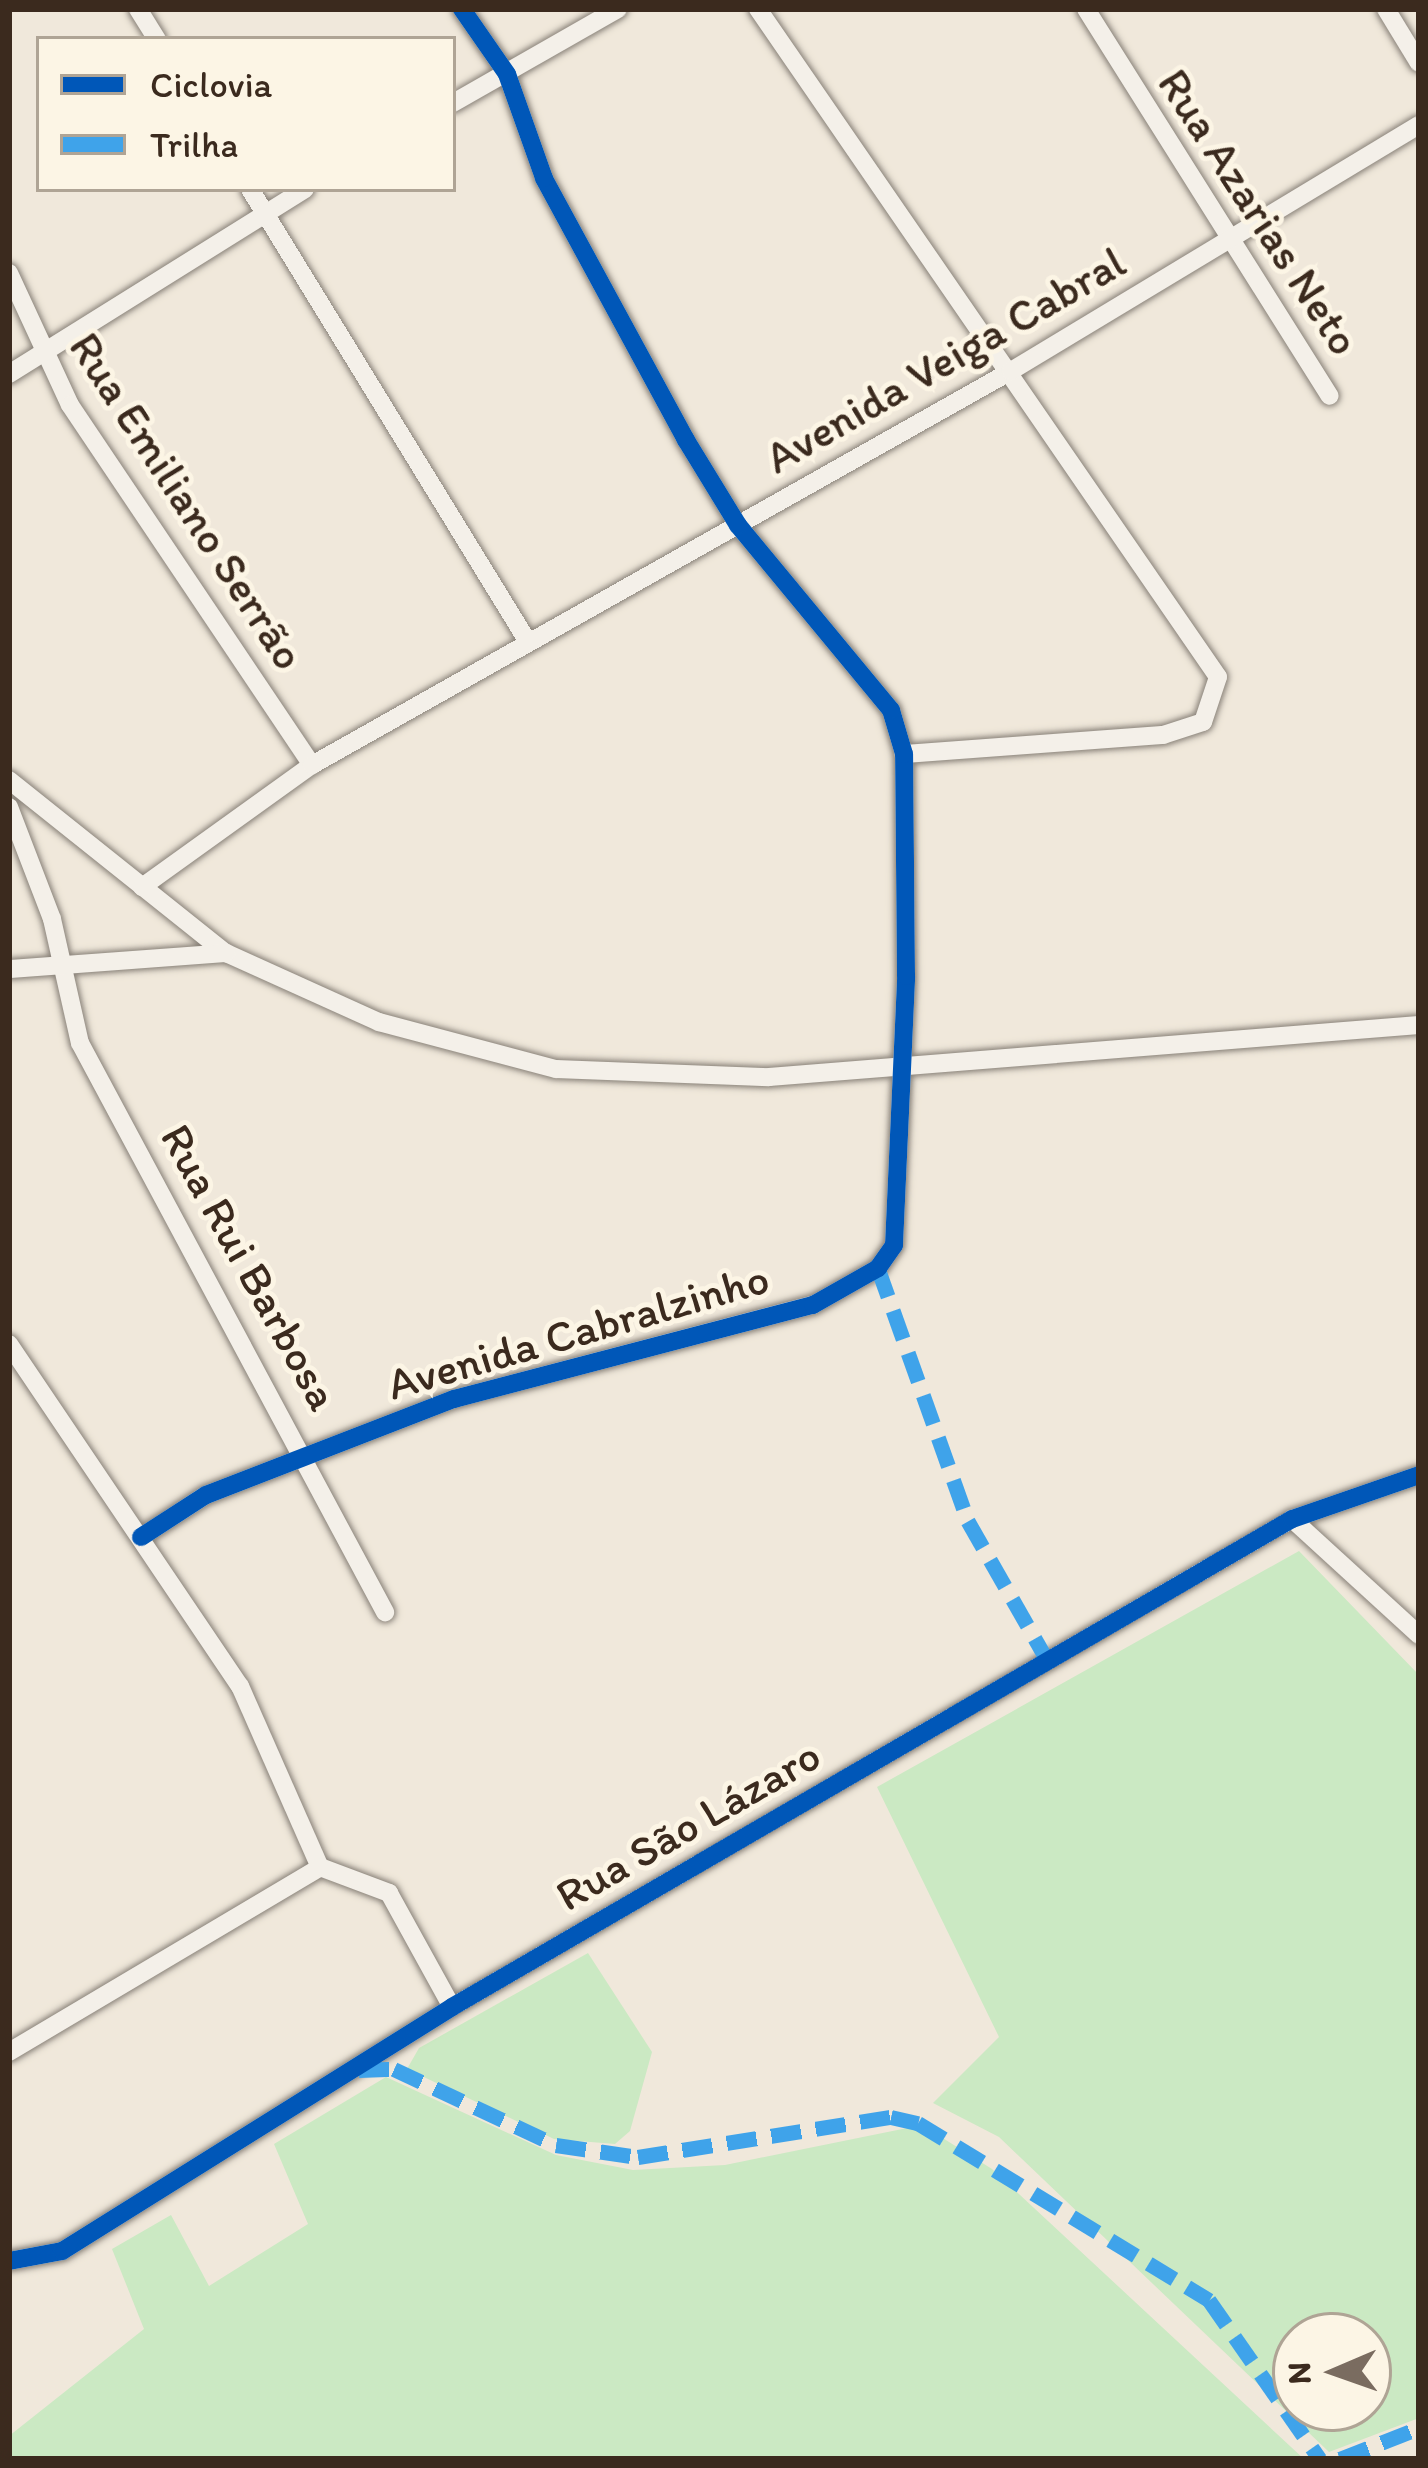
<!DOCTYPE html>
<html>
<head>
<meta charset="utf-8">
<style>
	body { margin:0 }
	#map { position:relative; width:1428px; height:2468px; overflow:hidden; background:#f0e8db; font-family:Itim,sans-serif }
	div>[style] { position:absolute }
	.green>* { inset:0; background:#cbe9c3 }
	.roads { filter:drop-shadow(0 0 3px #888178) drop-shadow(0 0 3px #888178) }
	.minor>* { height:18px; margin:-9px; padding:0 9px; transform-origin:9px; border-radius:9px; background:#f4f0e9 }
	.quiet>* { height:15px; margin-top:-7.5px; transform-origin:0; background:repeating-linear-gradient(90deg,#3fa3ea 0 30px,transparent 0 45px) }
	.cycleway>* { height:18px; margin:-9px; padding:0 9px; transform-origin:9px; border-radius:9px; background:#0057b8 }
	span { translate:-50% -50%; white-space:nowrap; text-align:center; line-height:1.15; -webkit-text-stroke:10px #fcf5e5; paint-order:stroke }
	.street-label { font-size:45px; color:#3b2a1e }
	.frame { position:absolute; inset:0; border:12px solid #3b2a1e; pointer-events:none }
	.legend { position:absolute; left:36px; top:36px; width:420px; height:156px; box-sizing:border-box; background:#fcf5e5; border:3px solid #afa495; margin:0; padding:15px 21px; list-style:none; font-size:36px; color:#3b2a1e }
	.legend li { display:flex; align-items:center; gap:24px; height:60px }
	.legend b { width:60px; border:3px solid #afa495 }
	.north { position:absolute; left:1272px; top:2312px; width:120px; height:120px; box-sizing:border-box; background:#fcf5e5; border:3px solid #afa495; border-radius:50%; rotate:268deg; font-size:33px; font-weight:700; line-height:48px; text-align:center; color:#3b2a1e }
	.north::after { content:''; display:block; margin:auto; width:42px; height:54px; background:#7a6c60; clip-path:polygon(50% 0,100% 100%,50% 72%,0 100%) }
</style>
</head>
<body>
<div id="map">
	<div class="green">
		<i style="clip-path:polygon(evenodd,1299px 1551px,1419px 1675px,1419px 2418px,1329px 2452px,999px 2137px,933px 2103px,999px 2037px,877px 1787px,1299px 1551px,1296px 2336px,1368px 2336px,1368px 2408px,1296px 2408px,1296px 2336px)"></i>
		<i style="clip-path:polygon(588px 1953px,652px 2052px,630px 2131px,615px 2144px,554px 2139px,407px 2069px,419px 2048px)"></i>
		<i style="clip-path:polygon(386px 2077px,556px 2155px,633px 2170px,725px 2165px,922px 2125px,992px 2169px,1304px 2459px,9px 2459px,9px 2436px,144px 2329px,112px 2249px,171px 2215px,209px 2286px,308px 2224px,274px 2144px)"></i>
	</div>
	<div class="roads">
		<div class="minor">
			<i style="left:138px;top:9px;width:36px;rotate:58deg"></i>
			<i style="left:758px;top:9px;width:811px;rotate:55.45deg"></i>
			<i style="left:1218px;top:677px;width:47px;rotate:108.4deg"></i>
			<i style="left:1203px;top:722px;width:42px;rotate:162deg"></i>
			<i style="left:1163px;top:735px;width:260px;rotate:175.8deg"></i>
			<i style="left:1086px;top:9px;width:457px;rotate:57.8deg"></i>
			<i style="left:1386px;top:9px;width:63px;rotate:58.6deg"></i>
			<i style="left:453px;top:103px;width:190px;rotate:-29.7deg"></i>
			<i style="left:250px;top:189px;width:532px;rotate:58.46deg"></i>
			<i style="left:9px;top:273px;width:145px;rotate:65.2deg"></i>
			<i style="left:70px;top:405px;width:434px;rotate:56.1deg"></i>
			<i style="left:9px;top:374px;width:349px;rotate:-32deg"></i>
			<i style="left:9px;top:780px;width:278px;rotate:38.6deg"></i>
			<i style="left:226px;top:953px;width:168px;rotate:24.3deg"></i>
			<i style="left:379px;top:1022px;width:183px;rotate:14.9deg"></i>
			<i style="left:556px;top:1069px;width:213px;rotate:2.2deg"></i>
			<i style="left:769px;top:1077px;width:652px;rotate:-4.57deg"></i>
			<i style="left:9px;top:807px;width:120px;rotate:69deg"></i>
			<i style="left:52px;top:919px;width:127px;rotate:77.3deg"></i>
			<i style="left:80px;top:1043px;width:646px;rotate:61.81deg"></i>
			<i style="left:142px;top:887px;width:209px;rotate:-35.7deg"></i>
			<i style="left:312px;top:765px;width:802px;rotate:-29.41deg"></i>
			<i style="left:1011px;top:371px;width:476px;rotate:-31.1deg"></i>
			<i style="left:9px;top:969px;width:218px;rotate:-4.2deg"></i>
			<i style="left:9px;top:1344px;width:413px;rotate:56deg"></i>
			<i style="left:240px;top:1686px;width:198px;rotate:66.2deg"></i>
			<i style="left:1292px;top:1519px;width:172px;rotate:42.4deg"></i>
			<i style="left:141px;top:1537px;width:77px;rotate:-32.9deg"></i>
			<i style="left:206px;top:1495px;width:266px;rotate:-21.2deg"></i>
			<i style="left:454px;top:1399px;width:371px;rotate:-14.7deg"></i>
			<i style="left:813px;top:1305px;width:75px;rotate:-29.6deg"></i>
			<i style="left:878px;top:1268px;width:28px;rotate:-55deg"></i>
			<i style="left:894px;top:1245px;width:269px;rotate:-87.4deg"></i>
			<i style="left:906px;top:976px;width:222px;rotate:-90.5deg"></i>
			<i style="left:904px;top:754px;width:46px;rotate:-106.5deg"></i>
			<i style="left:891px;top:710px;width:240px;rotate:-129.6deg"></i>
			<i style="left:738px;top:525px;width:100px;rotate:-121.5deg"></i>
			<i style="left:686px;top:440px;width:298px;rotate:-118.5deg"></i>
			<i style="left:544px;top:178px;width:110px;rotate:-109.6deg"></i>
			<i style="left:507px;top:74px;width:79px;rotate:-124.7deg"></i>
			<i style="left:320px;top:1867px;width:74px;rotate:20.6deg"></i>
			<i style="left:389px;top:1893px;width:130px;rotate:61.1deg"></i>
			<i style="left:9px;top:2052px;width:362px;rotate:-30.7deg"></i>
			<i style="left:9px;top:2261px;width:54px;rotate:-10.7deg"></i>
			<i style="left:62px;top:2251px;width:460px;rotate:-32deg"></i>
			<i style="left:452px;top:2007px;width:971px;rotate:-30.15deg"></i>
			<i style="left:1292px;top:1519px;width:134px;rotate:-19.1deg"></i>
		</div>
	</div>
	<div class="quiet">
		<i style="left:878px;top:1268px;width:269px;rotate:70.4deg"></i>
		<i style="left:968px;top:1521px;width:161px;rotate:60.3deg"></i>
		<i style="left:359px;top:2070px;width:35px;rotate:-2deg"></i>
		<i style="left:394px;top:2069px;width:179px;rotate:25.1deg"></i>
		<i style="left:556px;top:2145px;width:83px;rotate:8.3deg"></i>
		<i style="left:638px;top:2157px;width:256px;rotate:-9deg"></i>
		<i style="left:891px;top:2117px;width:28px;rotate:13deg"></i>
		<i style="left:918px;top:2123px;width:341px;rotate:31.3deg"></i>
		<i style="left:1209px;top:2300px;width:194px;rotate:55.1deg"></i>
		<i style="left:1340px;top:2459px;width:85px;rotate:-21.4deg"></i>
	</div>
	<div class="cycleway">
		<i style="left:141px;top:1537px;width:77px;rotate:-32.9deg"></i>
		<i style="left:206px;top:1495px;width:266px;rotate:-21.2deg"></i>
		<i style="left:454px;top:1399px;width:371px;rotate:-14.7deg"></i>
		<i style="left:813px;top:1305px;width:75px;rotate:-29.6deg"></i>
		<i style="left:878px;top:1268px;width:28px;rotate:-55deg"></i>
		<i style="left:894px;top:1245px;width:269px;rotate:-87.4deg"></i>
		<i style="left:906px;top:976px;width:222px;rotate:-90.5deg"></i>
		<i style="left:904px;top:754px;width:46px;rotate:-106.5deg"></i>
		<i style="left:891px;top:710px;width:240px;rotate:-129.6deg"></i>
		<i style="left:738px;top:525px;width:100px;rotate:-121.5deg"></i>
		<i style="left:686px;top:440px;width:298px;rotate:-118.5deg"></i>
		<i style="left:544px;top:178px;width:110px;rotate:-109.6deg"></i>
		<i style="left:507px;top:74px;width:79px;rotate:-124.7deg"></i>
		<i style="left:9px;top:2261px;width:54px;rotate:-10.7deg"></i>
		<i style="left:62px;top:2251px;width:460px;rotate:-32deg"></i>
		<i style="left:452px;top:2007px;width:971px;rotate:-30.15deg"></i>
		<i style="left:1292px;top:1519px;width:134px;rotate:-19.1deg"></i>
	</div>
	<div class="street-label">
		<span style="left:1259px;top:212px;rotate:57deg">Rua Azarias Neto</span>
		<span style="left:945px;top:360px;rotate:-30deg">Avenida Veiga Cabral</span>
		<span style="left:187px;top:501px;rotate:57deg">Rua Emiliano Serrão</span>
		<span style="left:250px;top:1267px;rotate:61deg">Rua Rui Barbosa</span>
		<span style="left:578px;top:1331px;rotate:-16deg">Avenida Cabralzinho</span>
		<span style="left:688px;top:1825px;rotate:-30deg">Rua São Lázaro</span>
	</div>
	<div class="frame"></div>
	<ul class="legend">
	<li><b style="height:15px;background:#0057b8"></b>Ciclovia</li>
	<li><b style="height:15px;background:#3fa3ea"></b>Trilha</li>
	</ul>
	<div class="north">N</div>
</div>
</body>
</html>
